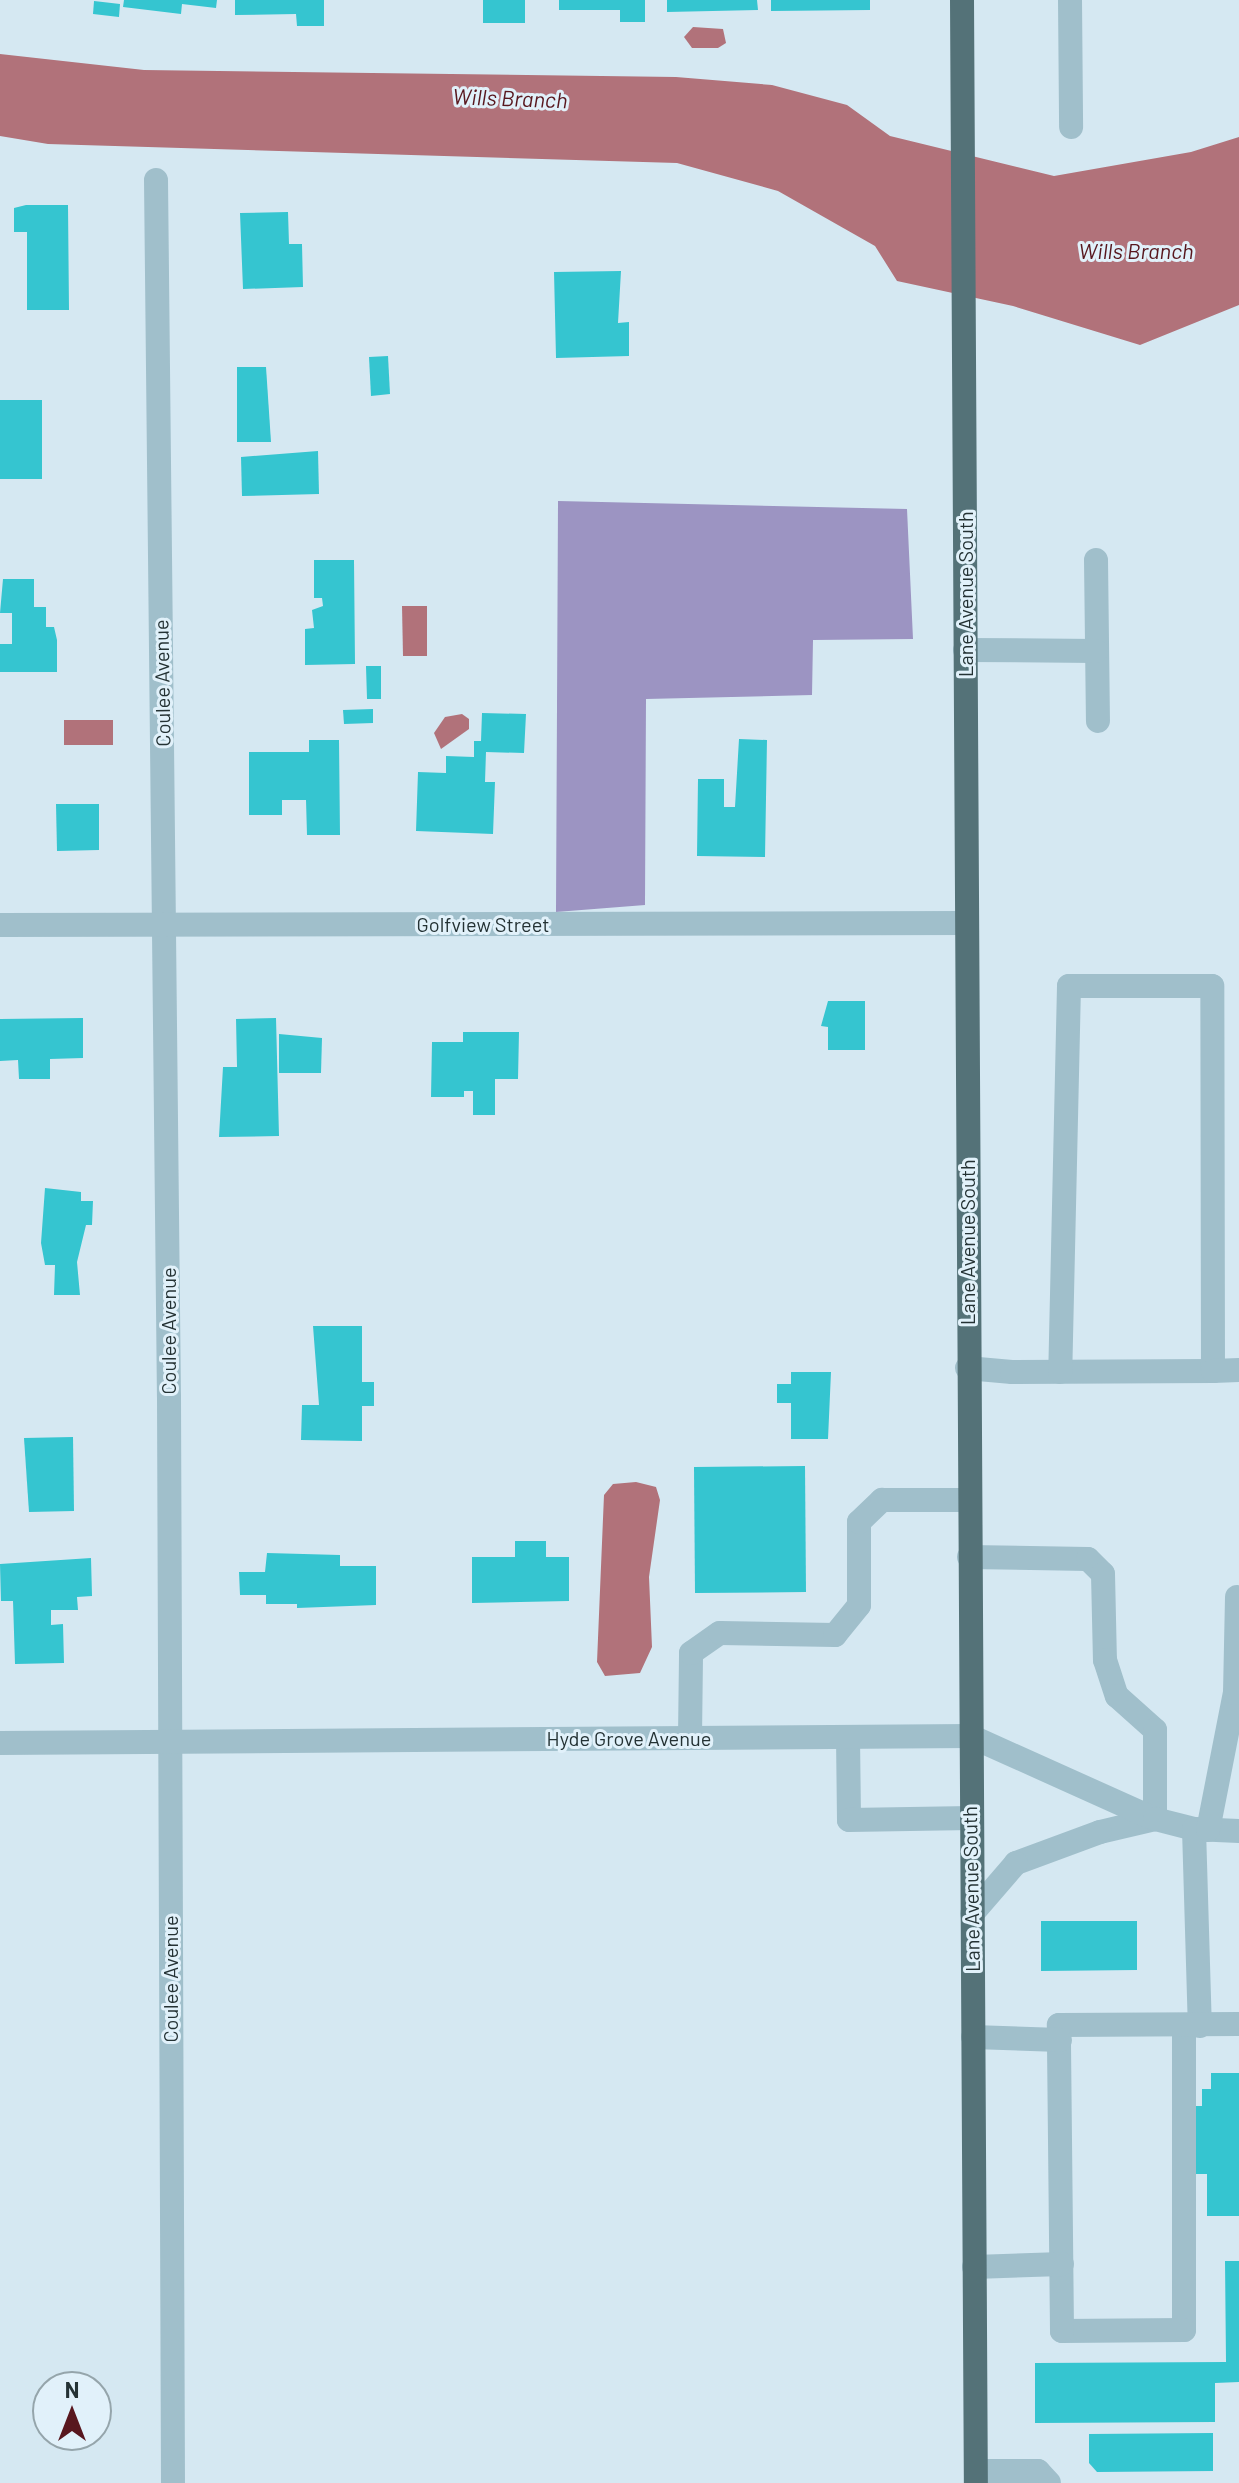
<!DOCTYPE html>
<html>
<head>
<meta charset="utf-8">
<style>
	body { margin:0 }
	#map { position:relative; width:1239px; height:2483px; overflow:hidden; background:#d5e8f2; font-family:Barlow,sans-serif }
	div>[style] { position:absolute }
	.green>* { inset:0; background:#9c94c2 }
	.water>* { inset:0; background:#b1727a }
	.building>* { inset:0; background:#35c5d0 }
	.minor>* { height:24px; margin:-12px; padding:0 12px; transform-origin:12px; border-radius:12px; background:#a0bfcb }
	.major>* { height:24px; margin:-12px; padding:0 12px; transform-origin:12px; border-radius:12px; background:#547278 }
	span { translate:-50% -50%; white-space:nowrap; text-align:center; line-height:1.15; -webkit-text-stroke:6px #e1f1fa; paint-order:stroke }
	.street-label { font-size:20px; color:#243234 }
	.water-label { font-size:22px; color:#58171e; font-style:italic }
	.north { position:absolute; left:32px; top:2371px; width:80px; height:80px; box-sizing:border-box; background:#e1f1fa; border:2px solid #95a5ab; border-radius:50%; rotate:0deg; font-size:22px; font-weight:700; line-height:32px; text-align:center; color:#243234 }
	.north::after { content:''; display:block; margin:auto; width:28px; height:36px; background:#58171e; clip-path:polygon(50% 0,100% 100%,50% 72%,0 100%) }
</style>
</head>
<body>
<div id="map">
	<div class="green">
		<i style="clip-path:polygon(558px 501px,907px 509px,913px 639px,813px 640px,812px 695px,646px 699px,645px 905px,556px 912px)"></i>
	</div>
	<div class="water">
		<i style="clip-path:polygon(693px 27px,723px 29px,726px 43px,718px 48px,692px 48px,684px 37px)"></i>
		<i style="clip-path:polygon(0 54px,144px 70px,676px 77px,772px 85px,847px 105px,890px 136px,1054px 176px,1191px 152px,1239px 137px,1239px 305px,1140px 345px,1013px 306px,897px 281px,875px 246px,778px 191px,677px 163px,48px 144px,0 136px)"></i>
		<i style="clip-path:polygon(402px 606px,427px 606px,427px 656px,403px 656px)"></i>
		<i style="clip-path:polygon(462px 714px,469px 719px,469px 729px,441px 749px,434px 733px,445px 717px)"></i>
		<i style="clip-path:polygon(64px 720px,113px 720px,113px 745px,64px 745px)"></i>
		<i style="clip-path:polygon(636px 1482px,656px 1487px,660px 1500px,649px 1577px,652px 1647px,640px 1673px,605px 1676px,597px 1662px,604px 1495px,613px 1484px)"></i>
	</div>
	<div class="building">
		<i style="clip-path:polygon(124px 0,217px 0,216px 8px,182px 4px,181px 14px,123px 7px)"></i>
		<i style="clip-path:polygon(235px 0,324px 0,324px 26px,297px 26px,296px 14px,235px 15px)"></i>
		<i style="clip-path:polygon(483px 0,525px 0,525px 23px,483px 23px)"></i>
		<i style="clip-path:polygon(559px 0,645px 0,645px 22px,620px 22px,620px 10px,559px 10px)"></i>
		<i style="clip-path:polygon(667px 0,757px 0,758px 10px,667px 12px)"></i>
		<i style="clip-path:polygon(771px 0,870px 0,870px 10px,771px 11px)"></i>
		<i style="clip-path:polygon(94px 1px,120px 4px,119px 17px,93px 14px)"></i>
		<i style="clip-path:polygon(26px 205px,68px 205px,69px 310px,27px 310px,27px 232px,14px 232px,14px 208px)"></i>
		<i style="clip-path:polygon(288px 212px,289px 244px,302px 244px,303px 287px,243px 289px,240px 213px)"></i>
		<i style="clip-path:polygon(621px 271px,618px 323px,629px 322px,629px 356px,556px 358px,554px 272px)"></i>
		<i style="clip-path:polygon(388px 356px,390px 394px,371px 396px,369px 357px)"></i>
		<i style="clip-path:polygon(237px 367px,266px 367px,271px 442px,237px 442px)"></i>
		<i style="clip-path:polygon(0 400px,42px 400px,42px 479px,0 479px)"></i>
		<i style="clip-path:polygon(318px 451px,319px 494px,242px 496px,241px 457px)"></i>
		<i style="clip-path:polygon(314px 560px,354px 560px,355px 664px,305px 665px,305px 629px,314px 628px,312px 610px,323px 606px,322px 598px,314px 598px)"></i>
		<i style="clip-path:polygon(3px 579px,34px 579px,34px 607px,46px 607px,46px 627px,54px 627px,57px 640px,57px 672px,0 672px,0 644px,12px 644px,12px 613px,0 613px)"></i>
		<i style="clip-path:polygon(366px 666px,381px 666px,381px 699px,367px 699px)"></i>
		<i style="clip-path:polygon(373px 709px,373px 723px,344px 724px,343px 710px)"></i>
		<i style="clip-path:polygon(482px 713px,526px 714px,524px 753px,486px 752px,485px 782px,495px 782px,493px 834px,416px 831px,418px 772px,446px 773px,446px 756px,474px 757px,474px 741px,481px 741px)"></i>
		<i style="clip-path:polygon(739px 739px,767px 740px,765px 857px,697px 856px,698px 779px,724px 779px,724px 807px,735px 807px)"></i>
		<i style="clip-path:polygon(309px 740px,339px 740px,340px 835px,307px 835px,306px 800px,282px 800px,282px 815px,249px 815px,249px 752px,309px 752px)"></i>
		<i style="clip-path:polygon(56px 804px,99px 804px,99px 850px,57px 851px)"></i>
		<i style="clip-path:polygon(828px 1001px,865px 1001px,865px 1050px,828px 1050px,828px 1027px,821px 1026px)"></i>
		<i style="clip-path:polygon(83px 1018px,83px 1058px,50px 1059px,50px 1079px,19px 1079px,18px 1060px,0 1061px,0 1019px)"></i>
		<i style="clip-path:polygon(276px 1018px,279px 1136px,219px 1137px,223px 1067px,237px 1067px,236px 1019px)"></i>
		<i style="clip-path:polygon(463px 1032px,519px 1032px,518px 1079px,495px 1079px,495px 1115px,473px 1115px,473px 1091px,464px 1091px,464px 1097px,431px 1097px,432px 1042px,463px 1042px)"></i>
		<i style="clip-path:polygon(279px 1034px,322px 1038px,321px 1073px,279px 1073px)"></i>
		<i style="clip-path:polygon(45px 1188px,81px 1192px,81px 1201px,93px 1201px,92px 1225px,86px 1225px,77px 1262px,80px 1295px,54px 1295px,55px 1265px,45px 1265px,41px 1243px)"></i>
		<i style="clip-path:polygon(313px 1326px,362px 1326px,362px 1382px,374px 1382px,374px 1406px,362px 1406px,362px 1441px,301px 1440px,302px 1405px,319px 1405px)"></i>
		<i style="clip-path:polygon(791px 1372px,831px 1372px,828px 1439px,791px 1439px,791px 1403px,777px 1403px,777px 1384px,791px 1384px)"></i>
		<i style="clip-path:polygon(73px 1437px,74px 1511px,29px 1512px,24px 1438px)"></i>
		<i style="clip-path:polygon(805px 1466px,806px 1592px,695px 1593px,694px 1467px)"></i>
		<i style="clip-path:polygon(515px 1541px,546px 1541px,546px 1557px,569px 1557px,569px 1601px,472px 1603px,472px 1557px,515px 1557px)"></i>
		<i style="clip-path:polygon(267px 1553px,340px 1555px,340px 1566px,376px 1566px,376px 1605px,297px 1608px,297px 1604px,266px 1604px,266px 1595px,240px 1595px,239px 1572px,265px 1572px)"></i>
		<i style="clip-path:polygon(91px 1558px,92px 1596px,77px 1597px,78px 1610px,51px 1610px,51px 1625px,63px 1624px,64px 1663px,15px 1664px,13px 1601px,1px 1601px,0 1564px)"></i>
		<i style="clip-path:polygon(1041px 1921px,1137px 1921px,1137px 1970px,1041px 1971px)"></i>
		<i style="clip-path:polygon(1211px 2073px,1239px 2073px,1239px 2216px,1207px 2216px,1207px 2174px,1192px 2174px,1192px 2106px,1202px 2106px,1202px 2089px,1211px 2089px)"></i>
		<i style="clip-path:polygon(1225px 2261px,1239px 2261px,1239px 2382px,1215px 2383px,1215px 2422px,1035px 2423px,1035px 2363px,1226px 2362px)"></i>
		<i style="clip-path:polygon(1213px 2433px,1213px 2471px,1097px 2472px,1089px 2463px,1089px 2434px)"></i>
	</div>
	<div class="minor">
		<i style="left:1070px;top:0;width:127px;rotate:89.5deg"></i>
		<i style="left:156px;top:180px;width:1217px;rotate:89.39deg"></i>
		<i style="left:169px;top:1397px;width:1086px;rotate:89.79deg"></i>
		<i style="left:1096px;top:560px;width:161px;rotate:89.3deg"></i>
		<i style="left:965px;top:650px;width:131px;rotate:0.4deg"></i>
		<i style="left:0;top:925px;width:965px;rotate:-0.12deg"></i>
		<i style="left:967px;top:1368px;width:45px;rotate:5.1deg"></i>
		<i style="left:1012px;top:1372px;width:201px;rotate:-0.3deg"></i>
		<i style="left:1213px;top:1371px;width:385px;rotate:-90.1deg"></i>
		<i style="left:1212px;top:986px;width:143px;rotate:180deg"></i>
		<i style="left:1069px;top:986px;width:386px;rotate:91.3deg"></i>
		<i style="left:1213px;top:1371px;width:26px;rotate:-2deg"></i>
		<i style="left:969px;top:1557px;width:119px;rotate:1deg"></i>
		<i style="left:1088px;top:1559px;width:21px;rotate:45deg"></i>
		<i style="left:1103px;top:1574px;width:86px;rotate:88.7deg"></i>
		<i style="left:1105px;top:1660px;width:38px;rotate:72deg"></i>
		<i style="left:1117px;top:1696px;width:51px;rotate:41.8deg"></i>
		<i style="left:1155px;top:1730px;width:89px;rotate:90deg"></i>
		<i style="left:1155px;top:1819px;width:57px;rotate:166.7deg"></i>
		<i style="left:1100px;top:1832px;width:90px;rotate:159.7deg"></i>
		<i style="left:1016px;top:1863px;width:67px;rotate:130.8deg"></i>
		<i style="left:848px;top:1737px;width:83px;rotate:89.3deg"></i>
		<i style="left:849px;top:1820px;width:122px;rotate:-0.9deg"></i>
		<i style="left:690px;top:1738px;width:85px;rotate:-89.3deg"></i>
		<i style="left:691px;top:1653px;width:35px;rotate:-35deg"></i>
		<i style="left:720px;top:1633px;width:115px;rotate:1deg"></i>
		<i style="left:835px;top:1635px;width:38px;rotate:-51deg"></i>
		<i style="left:859px;top:1605px;width:83px;rotate:-90deg"></i>
		<i style="left:859px;top:1522px;width:32px;rotate:-44deg"></i>
		<i style="left:882px;top:1500px;width:86px"></i>
		<i style="left:0;top:1743px;width:970px;rotate:-0.41deg"></i>
		<i style="left:970px;top:1736px;width:203px;rotate:24.2deg"></i>
		<i style="left:1155px;top:1819px;width:40px;rotate:14.4deg"></i>
		<i style="left:1194px;top:1829px;width:45px;rotate:2.5deg"></i>
		<i style="left:1194px;top:1829px;width:197px;rotate:88.3deg"></i>
		<i style="left:1208px;top:1830px;width:140px;rotate:-78.9deg"></i>
		<i style="left:1235px;top:1693px;width:96px;rotate:-88.8deg"></i>
		<i style="left:1184px;top:2026px;width:304px;rotate:90deg"></i>
		<i style="left:1184px;top:2330px;width:122px;rotate:179.5deg"></i>
		<i style="left:1062px;top:2331px;width:306px;rotate:-90.6deg"></i>
		<i style="left:1059px;top:2025px;width:180px;rotate:-0.3deg"></i>
		<i style="left:973px;top:2037px;width:87px;rotate:2deg"></i>
		<i style="left:974px;top:2267px;width:88px;rotate:-2deg"></i>
		<i style="left:976px;top:2471px;width:62px"></i>
		<i style="left:1038px;top:2471px;width:16px;rotate:47deg"></i>
	</div>
	<div class="major">
		<i style="left:962px;top:0;width:2483px;rotate:89.68deg"></i>
	</div>
	<div class="street-label">
		<span style="left:965px;top:594px;rotate:-90deg">Lane Avenue South</span>
		<span style="left:162px;top:683px;rotate:-91deg">Coulee Avenue</span>
		<span style="left:483px;top:924px">Golfview Street</span>
		<span style="left:967px;top:1242px;rotate:-90deg">Lane Avenue South</span>
		<span style="left:168px;top:1331px;rotate:-90deg">Coulee Avenue</span>
		<span style="left:629px;top:1738px">Hyde Grove Avenue</span>
		<span style="left:971px;top:1889px;rotate:-91deg">Lane Avenue South</span>
		<span style="left:170px;top:1979px;rotate:-90deg">Coulee Avenue</span>
	</div>
	<div class="water-label">
		<span style="left:510px;top:98px;rotate:2deg">Wills Branch</span>
		<span style="left:1136px;top:251px">Wills Branch</span>
	</div>
	<div class="north">N</div>
</div>
</body>
</html>
